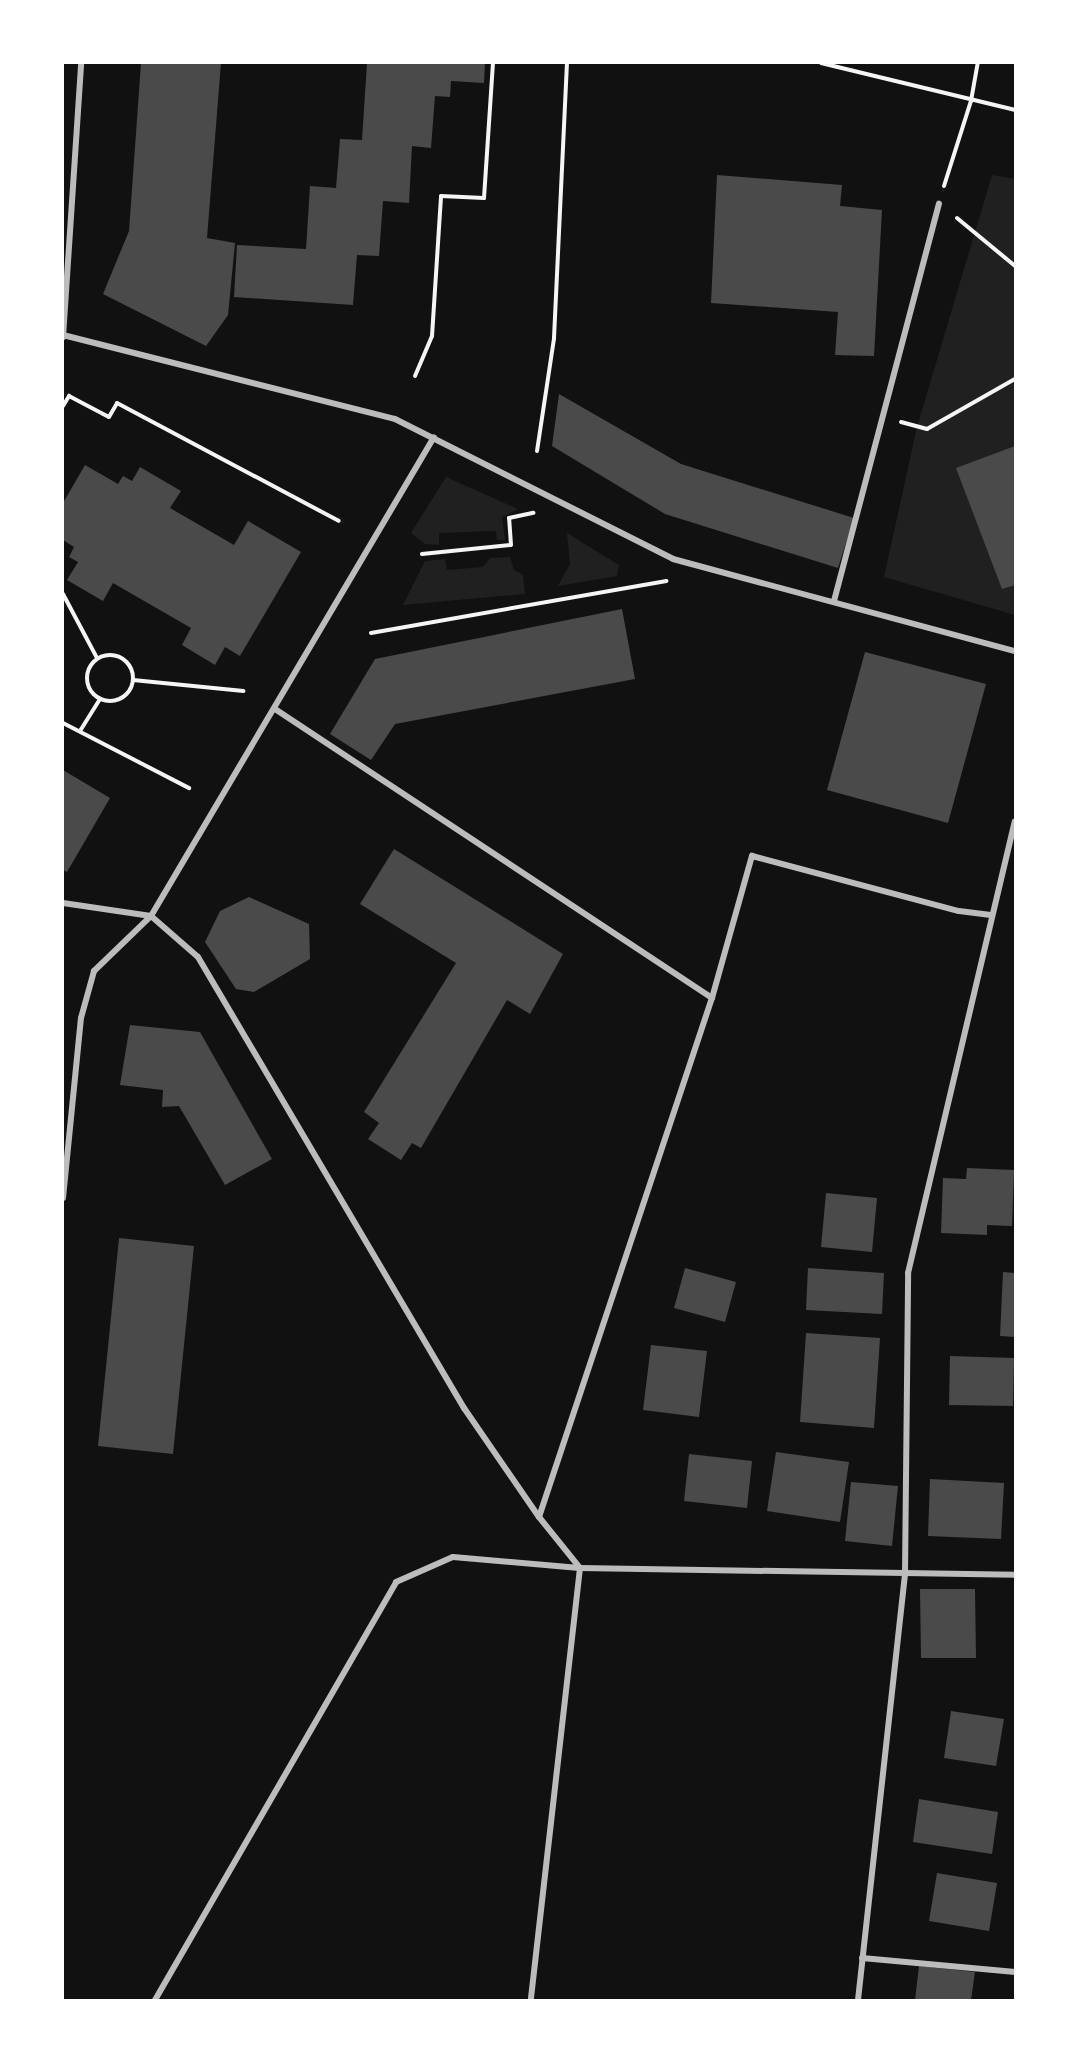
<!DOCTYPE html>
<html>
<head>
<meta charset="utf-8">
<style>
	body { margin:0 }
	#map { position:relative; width:1078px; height:2063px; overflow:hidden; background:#111; font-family:"Work Sans",sans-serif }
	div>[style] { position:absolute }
	.green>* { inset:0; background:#202020 }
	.building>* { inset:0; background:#4a4a4a }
	.path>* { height:4px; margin:-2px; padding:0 2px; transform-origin:2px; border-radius:2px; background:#f5f5f5 }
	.path>.ring { margin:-2px; padding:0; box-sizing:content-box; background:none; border:4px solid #f5f5f5; border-radius:50% }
	.minor>* { height:6px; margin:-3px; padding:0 3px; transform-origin:3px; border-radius:3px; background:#bcbcbc }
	span { translate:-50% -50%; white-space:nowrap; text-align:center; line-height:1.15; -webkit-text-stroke:6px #fff; paint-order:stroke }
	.frame { position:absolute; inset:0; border:64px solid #fff; pointer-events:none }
</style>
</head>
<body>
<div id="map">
	<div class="green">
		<i style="clip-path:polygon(992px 175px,1015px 179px,1015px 615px,884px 577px,917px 427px)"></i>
		<i style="clip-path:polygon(446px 477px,518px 509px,502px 517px,505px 540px,497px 540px,496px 531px,439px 533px,439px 545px,425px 544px,411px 533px)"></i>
		<i style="clip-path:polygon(567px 533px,619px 565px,617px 576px,558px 586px,570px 564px)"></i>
		<i style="clip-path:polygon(510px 557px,514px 570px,523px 575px,525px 594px,403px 605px,425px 561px,445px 559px,447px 570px,483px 567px,490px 558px)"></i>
	</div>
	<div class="building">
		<i style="clip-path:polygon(141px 63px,221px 63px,207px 238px,235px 243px,228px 315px,206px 346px,103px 294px,129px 231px)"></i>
		<i style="clip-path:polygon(367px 63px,485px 63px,484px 83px,451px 81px,450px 97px,435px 96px,431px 148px,412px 146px,409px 203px,383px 201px,379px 256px,357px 255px,353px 305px,234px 297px,237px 245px,306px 249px,310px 186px,336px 188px,340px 139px,362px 140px)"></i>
		<i style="clip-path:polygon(717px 175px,842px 185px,840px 206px,882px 210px,874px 356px,835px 355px,838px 312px,711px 303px)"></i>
		<i style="clip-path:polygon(559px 394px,681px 464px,854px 518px,838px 568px,665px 514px,552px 446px)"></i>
		<i style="clip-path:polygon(1015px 446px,1015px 585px,1002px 589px,956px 468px)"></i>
		<i style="clip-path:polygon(85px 465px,118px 484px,123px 476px,132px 481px,140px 467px,181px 491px,170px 508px,234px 545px,248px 521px,301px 552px,240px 656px,225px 647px,215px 665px,182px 645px,191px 628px,113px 583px,103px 601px,67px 580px,78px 562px,69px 557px,74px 547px,63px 540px,63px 503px)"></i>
		<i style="clip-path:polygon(622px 609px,635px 679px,395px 724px,371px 760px,330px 734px,375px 659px)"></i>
		<i style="clip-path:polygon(865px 652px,986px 684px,948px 823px,827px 790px)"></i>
		<i style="clip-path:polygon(63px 770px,110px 798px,67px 872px,63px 870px)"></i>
		<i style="clip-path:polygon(394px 849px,563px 954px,530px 1014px,507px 1000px,421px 1148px,412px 1143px,401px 1160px,368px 1139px,379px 1123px,364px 1112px,456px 963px,360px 904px)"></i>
		<i style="clip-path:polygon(249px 897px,309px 924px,310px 959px,254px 992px,236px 989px,205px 942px,220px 911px)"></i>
		<i style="clip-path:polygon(130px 1025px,200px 1032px,272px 1159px,225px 1185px,179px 1106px,162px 1107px,163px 1090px,120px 1085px)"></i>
		<i style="clip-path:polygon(967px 1168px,1014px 1170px,1012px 1226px,987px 1225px,987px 1235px,941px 1233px,943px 1178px,966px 1179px)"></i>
		<i style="clip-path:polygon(826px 1193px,877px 1198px,872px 1252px,821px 1247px)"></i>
		<i style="clip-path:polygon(119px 1238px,194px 1246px,173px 1454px,98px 1446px)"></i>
		<i style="clip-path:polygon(685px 1268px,736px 1282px,725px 1322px,674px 1308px)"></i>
		<i style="clip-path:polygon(808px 1268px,884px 1273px,882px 1314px,806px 1310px)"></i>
		<i style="clip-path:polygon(1003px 1272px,1015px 1273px,1015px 1337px,1000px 1336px)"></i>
		<i style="clip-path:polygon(806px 1333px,880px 1338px,874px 1428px,800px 1422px)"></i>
		<i style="clip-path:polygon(651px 1345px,707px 1351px,699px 1417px,643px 1410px)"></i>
		<i style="clip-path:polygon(950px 1356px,1014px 1358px,1013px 1406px,949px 1405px)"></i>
		<i style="clip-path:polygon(776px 1452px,849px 1462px,840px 1522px,767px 1511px)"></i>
		<i style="clip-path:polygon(689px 1454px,752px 1461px,747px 1508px,684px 1501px)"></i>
		<i style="clip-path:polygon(930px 1479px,1004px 1483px,1001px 1539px,928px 1536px)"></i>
		<i style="clip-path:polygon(851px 1482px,898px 1486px,892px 1546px,845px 1541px)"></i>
		<i style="clip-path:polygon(920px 1589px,975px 1589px,976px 1658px,921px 1658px)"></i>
		<i style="clip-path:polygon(951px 1711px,1004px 1719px,996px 1766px,944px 1758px)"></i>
		<i style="clip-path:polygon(919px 1799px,998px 1812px,992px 1854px,913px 1842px)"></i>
		<i style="clip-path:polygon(937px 1873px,997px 1883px,989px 1931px,929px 1921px)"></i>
		<i style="clip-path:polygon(919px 1966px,975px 1972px,971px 2000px,915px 2000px)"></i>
	</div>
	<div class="path">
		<i style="left:821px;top:63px;width:200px;rotate:13.6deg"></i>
		<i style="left:944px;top:186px;width:89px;rotate:-72.4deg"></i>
		<i style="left:971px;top:101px;width:39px;rotate:-80deg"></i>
		<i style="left:957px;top:218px;width:75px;rotate:39.6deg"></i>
		<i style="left:415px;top:376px;width:43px;rotate:-67deg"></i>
		<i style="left:432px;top:336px;width:140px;rotate:-86.3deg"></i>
		<i style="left:441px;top:196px;width:43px;rotate:2.7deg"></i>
		<i style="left:484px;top:198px;width:135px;rotate:-86.2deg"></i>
		<i style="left:63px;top:406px;width:12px;rotate:-59deg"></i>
		<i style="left:69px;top:396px;width:45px;rotate:27.7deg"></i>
		<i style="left:109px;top:417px;width:16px;rotate:-60deg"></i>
		<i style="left:117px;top:403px;width:251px;rotate:28deg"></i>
		<i style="left:901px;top:422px;width:27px;rotate:15deg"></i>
		<i style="left:927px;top:429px;width:101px;rotate:-29.6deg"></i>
		<i style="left:537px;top:451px;width:114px;rotate:-81.4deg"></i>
		<i style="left:554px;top:338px;width:275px;rotate:-87.3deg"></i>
		<i style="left:422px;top:554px;width:89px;rotate:-5.8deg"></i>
		<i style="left:511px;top:545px;width:27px;rotate:-94deg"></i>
		<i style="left:509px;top:518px;width:25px;rotate:-12deg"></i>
		<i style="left:63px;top:594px;width:72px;rotate:62deg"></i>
		<i style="left:371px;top:633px;width:300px;rotate:-10deg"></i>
		<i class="ring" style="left:87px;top:655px;width:42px;height:42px"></i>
		<i style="left:133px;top:680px;width:111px;rotate:5.7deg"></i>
		<i style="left:63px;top:723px;width:142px;rotate:27.3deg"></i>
		<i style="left:80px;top:731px;width:38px;rotate:-58deg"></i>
	</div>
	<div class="minor">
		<i style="left:63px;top:335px;width:342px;rotate:14.2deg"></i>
		<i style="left:395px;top:419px;width:311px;rotate:26.7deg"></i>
		<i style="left:673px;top:559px;width:354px;rotate:15.1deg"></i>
		<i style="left:63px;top:337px;width:275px;rotate:-86.2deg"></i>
		<i style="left:834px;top:601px;width:411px;rotate:-75.2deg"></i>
		<i style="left:275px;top:709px;width:524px;rotate:33.48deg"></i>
		<i style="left:63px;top:903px;width:89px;rotate:8.4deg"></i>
		<i style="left:151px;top:916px;width:62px;rotate:41.1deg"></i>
		<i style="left:198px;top:957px;width:524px;rotate:59.47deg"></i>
		<i style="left:464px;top:1408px;width:132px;rotate:55.5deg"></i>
		<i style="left:539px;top:1517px;width:65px;rotate:51.2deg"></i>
		<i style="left:580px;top:1568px;width:435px;rotate:96.5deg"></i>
		<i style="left:63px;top:1198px;width:181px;rotate:-84.3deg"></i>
		<i style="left:81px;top:1018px;width:49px;rotate:-74.5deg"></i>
		<i style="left:94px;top:971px;width:79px;rotate:-44deg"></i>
		<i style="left:151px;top:916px;width:556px;rotate:-59.42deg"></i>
		<i style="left:539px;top:1517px;width:547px;rotate:-71.57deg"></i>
		<i style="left:712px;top:998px;width:148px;rotate:-74.3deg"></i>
		<i style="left:752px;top:856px;width:214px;rotate:14.9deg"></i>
		<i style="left:959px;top:911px;width:32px;rotate:7deg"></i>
		<i style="left:862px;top:1958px;width:154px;rotate:5.2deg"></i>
		<i style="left:155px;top:2000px;width:482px;rotate:-60deg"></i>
		<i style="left:396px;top:1582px;width:62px;rotate:-23.7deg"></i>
		<i style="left:453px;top:1557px;width:127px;rotate:5deg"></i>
		<i style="left:580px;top:1568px;width:435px;rotate:0.9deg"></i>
		<i style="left:858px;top:2000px;width:429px;rotate:-83.7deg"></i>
		<i style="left:905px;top:1574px;width:301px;rotate:-89.4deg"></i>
		<i style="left:908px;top:1273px;width:464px;rotate:-76.7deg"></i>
	</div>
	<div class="frame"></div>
</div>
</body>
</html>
